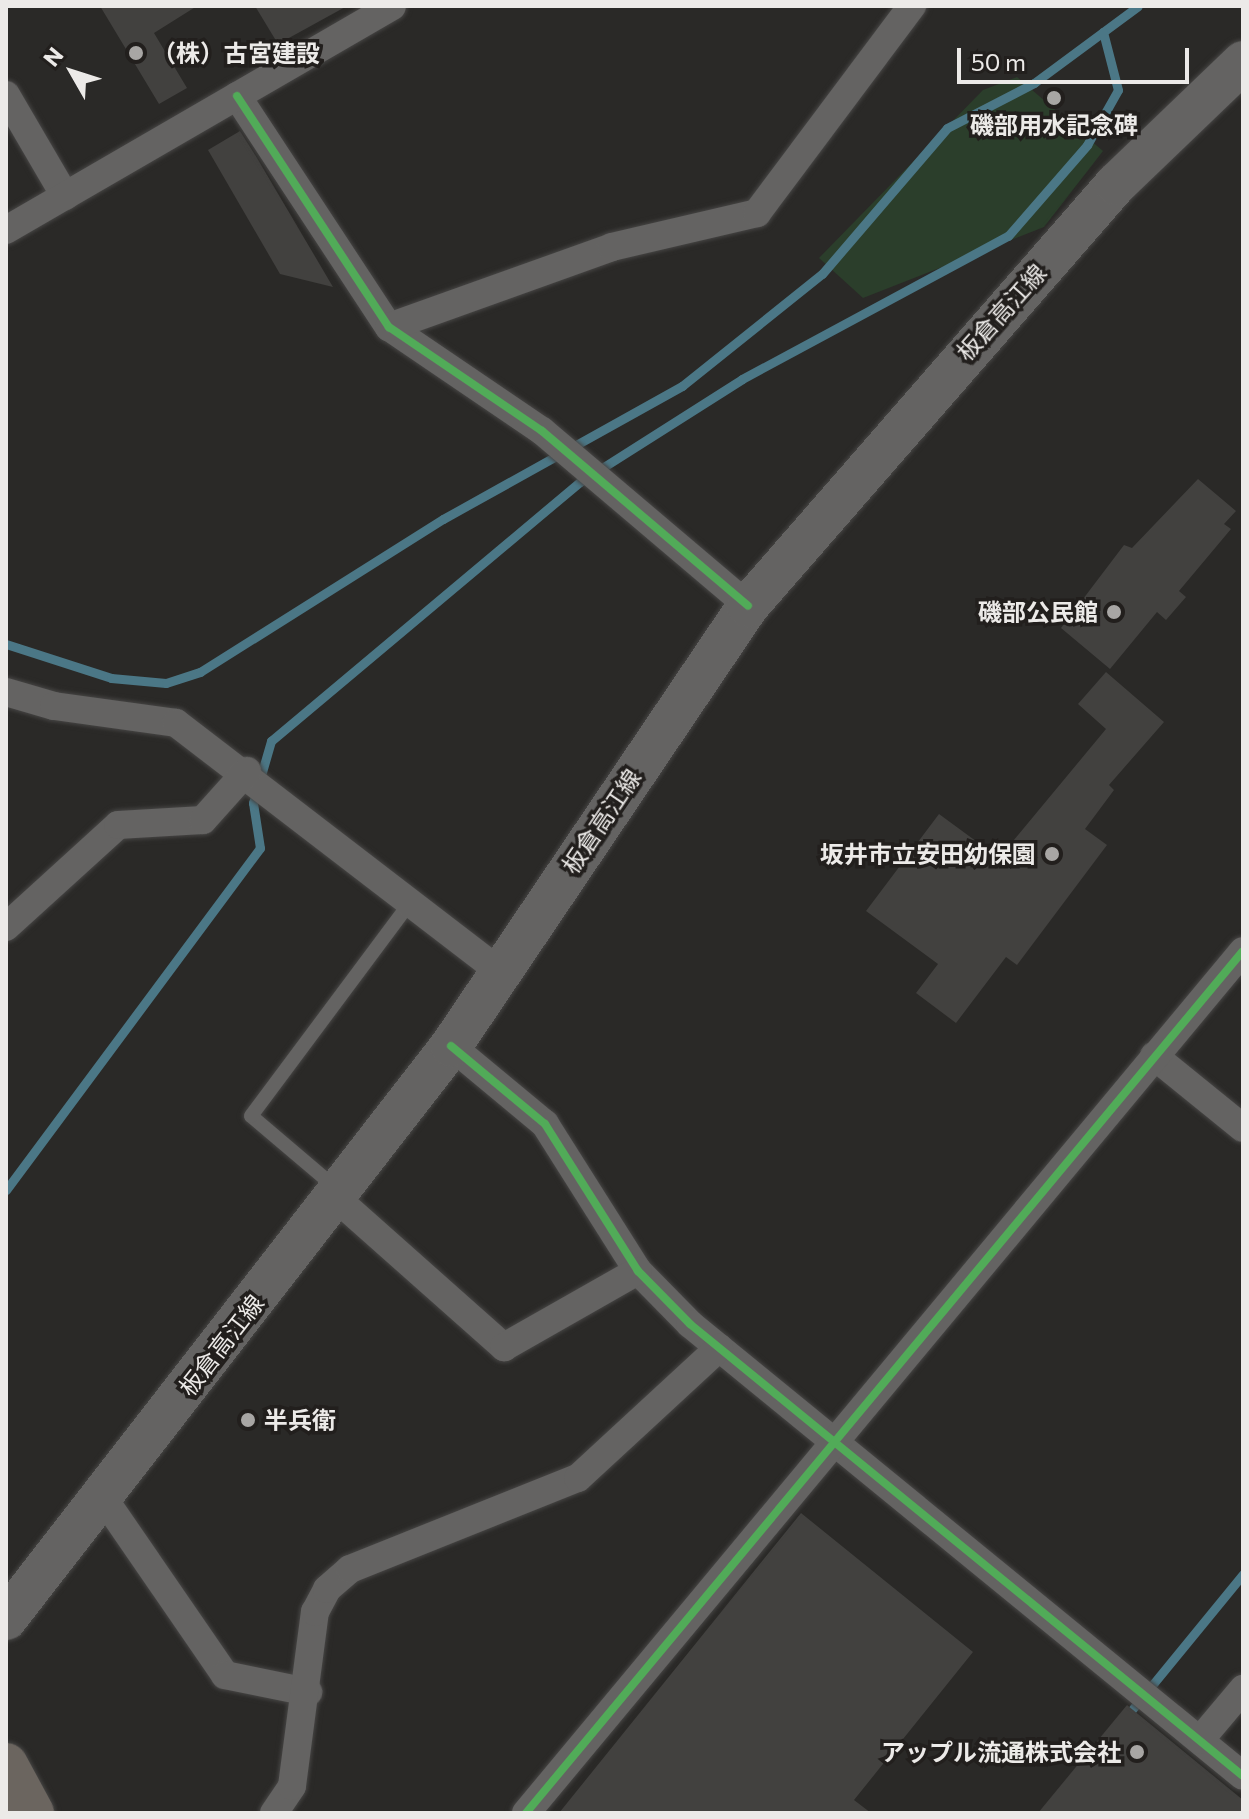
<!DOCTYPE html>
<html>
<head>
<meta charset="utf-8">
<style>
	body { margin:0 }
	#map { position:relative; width:1249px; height:1819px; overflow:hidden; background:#2a2927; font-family:Commissioner,"Noto Sans JP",sans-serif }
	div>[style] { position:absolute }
	.green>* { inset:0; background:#2b3e2b }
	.stream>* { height:9px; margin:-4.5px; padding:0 4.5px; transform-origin:4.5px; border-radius:4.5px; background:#4b7786 }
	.building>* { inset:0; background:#42413f }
	.roads { filter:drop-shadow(0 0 2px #464544) drop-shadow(0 0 2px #464544) }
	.lane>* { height:14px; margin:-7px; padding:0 7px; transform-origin:7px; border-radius:7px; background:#646362 }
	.street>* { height:28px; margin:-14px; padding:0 14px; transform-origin:14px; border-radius:14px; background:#646362 }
	.secondary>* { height:42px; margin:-21px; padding:0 21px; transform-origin:21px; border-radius:21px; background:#646362 }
	.primary>* { height:44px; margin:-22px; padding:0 22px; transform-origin:22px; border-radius:22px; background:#6b655f }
	.cycleway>* { height:8px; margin:-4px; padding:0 4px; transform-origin:4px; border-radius:4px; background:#51ab58 }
	.dots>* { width:22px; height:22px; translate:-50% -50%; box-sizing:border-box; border:4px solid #221f1d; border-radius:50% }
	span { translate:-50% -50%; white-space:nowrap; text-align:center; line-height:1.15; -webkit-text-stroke:7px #221f1d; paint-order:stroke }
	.poi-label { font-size:24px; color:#eceae8; font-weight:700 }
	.left { translate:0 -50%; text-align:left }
	.right { translate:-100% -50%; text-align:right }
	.street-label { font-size:24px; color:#eceae8 }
	.frame { position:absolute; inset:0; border:8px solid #eceae8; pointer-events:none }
	.north { position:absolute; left:32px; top:32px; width:80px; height:80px; -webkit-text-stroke:6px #221f1d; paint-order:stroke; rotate:309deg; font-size:22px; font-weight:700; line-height:32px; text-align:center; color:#eceae8 }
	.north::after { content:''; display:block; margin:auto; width:28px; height:36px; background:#eceae8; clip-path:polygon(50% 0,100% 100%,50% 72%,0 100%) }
	.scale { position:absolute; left:957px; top:48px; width:232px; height:36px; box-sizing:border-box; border:4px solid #eceae8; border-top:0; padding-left:10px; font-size:24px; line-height:28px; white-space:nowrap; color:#eceae8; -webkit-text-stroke:6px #221f1d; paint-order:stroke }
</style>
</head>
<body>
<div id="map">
	<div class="green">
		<i style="clip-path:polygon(1017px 77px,1103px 151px,1044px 227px,863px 298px,819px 258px,983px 90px)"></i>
	</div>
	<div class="stream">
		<i style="left:6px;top:644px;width:110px;rotate:17.9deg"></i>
		<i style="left:111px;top:678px;width:55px;rotate:5.2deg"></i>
		<i style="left:166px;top:683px;width:36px;rotate:-18deg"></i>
		<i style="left:200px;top:672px;width:287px;rotate:-32.2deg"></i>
		<i style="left:443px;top:519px;width:274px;rotate:-29.1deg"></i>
		<i style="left:682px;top:386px;width:179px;rotate:-38.7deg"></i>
		<i style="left:822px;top:274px;width:192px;rotate:-49.4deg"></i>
		<i style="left:947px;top:128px;width:98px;rotate:-27.3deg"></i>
		<i style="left:1034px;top:83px;width:129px;rotate:-36.5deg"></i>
		<i style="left:6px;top:1190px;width:426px;rotate:-53.4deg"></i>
		<i style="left:260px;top:848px;width:46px;rotate:-98.8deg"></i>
		<i style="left:253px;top:803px;width:65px;rotate:-73.8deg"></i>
		<i style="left:271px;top:741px;width:403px;rotate:-40deg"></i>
		<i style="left:580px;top:482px;width:192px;rotate:-32.4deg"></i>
		<i style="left:742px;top:379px;width:302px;rotate:-28.3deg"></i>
		<i style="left:1008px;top:236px;width:121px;rotate:-49deg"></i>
		<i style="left:1087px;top:145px;width:63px;rotate:-60.6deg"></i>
		<i style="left:1118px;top:90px;width:60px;rotate:-104.5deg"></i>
		<i style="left:1126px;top:1717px;width:185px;rotate:-50.7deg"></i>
	</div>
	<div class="building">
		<i style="clip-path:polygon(100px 6px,197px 6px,154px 33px,187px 88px,159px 104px)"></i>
		<i style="clip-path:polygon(255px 6px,347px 6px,278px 44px)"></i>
		<i style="clip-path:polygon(240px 131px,257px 158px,333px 287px,280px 274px,208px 150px)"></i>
		<i style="clip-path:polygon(1198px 479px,1236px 511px,1224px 524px,1231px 529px,1179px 591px,1186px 597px,1166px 620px,1157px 612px,1110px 669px,1061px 628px,1124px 545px,1132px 548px)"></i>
		<i style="clip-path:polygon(1106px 672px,1164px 722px,1109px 785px,1114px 790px,1085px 829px,1107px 845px,1017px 965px,1006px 957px,956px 1023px,916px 993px,938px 964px,866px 911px,939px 814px,999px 858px,1106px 729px,1078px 704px)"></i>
		<i style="clip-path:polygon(801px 1513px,973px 1652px,854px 1800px,871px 1813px,559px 1813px)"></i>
		<i style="clip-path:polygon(1127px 1705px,1243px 1800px,1243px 1813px,1038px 1813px)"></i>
	</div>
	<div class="roads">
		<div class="lane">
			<i style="left:336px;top:1188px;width:111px;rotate:-139.7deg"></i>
			<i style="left:251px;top:1116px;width:268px;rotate:-53.3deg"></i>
		</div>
		<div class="street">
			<i style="left:6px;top:95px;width:117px;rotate:59.7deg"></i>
			<i style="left:237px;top:96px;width:277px;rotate:56.7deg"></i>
			<i style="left:389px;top:327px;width:185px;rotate:34.2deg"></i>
			<i style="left:542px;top:431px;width:270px;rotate:40.3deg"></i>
			<i style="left:6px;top:230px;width:446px;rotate:-30.1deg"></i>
			<i style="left:389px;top:327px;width:237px;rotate:-19.7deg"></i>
			<i style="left:612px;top:247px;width:149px;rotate:-13.2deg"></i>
			<i style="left:757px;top:213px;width:259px;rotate:-53.2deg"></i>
			<i style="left:6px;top:692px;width:50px;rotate:16.3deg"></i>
			<i style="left:54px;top:706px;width:123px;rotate:7.9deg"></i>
			<i style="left:176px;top:723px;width:407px;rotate:37.5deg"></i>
			<i style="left:6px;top:927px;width:151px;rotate:-42.3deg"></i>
			<i style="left:118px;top:825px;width:85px;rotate:-3.4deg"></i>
			<i style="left:203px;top:820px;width:66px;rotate:-48.1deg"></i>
			<i style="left:451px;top:1046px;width:122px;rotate:39.7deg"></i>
			<i style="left:545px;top:1124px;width:174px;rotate:57.7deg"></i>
			<i style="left:638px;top:1271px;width:74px;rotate:45.5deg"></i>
			<i style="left:690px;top:1324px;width:714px;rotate:39.26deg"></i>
			<i style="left:1154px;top:1056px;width:114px;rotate:39deg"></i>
			<i style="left:336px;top:1198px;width:225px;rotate:41.6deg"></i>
			<i style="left:504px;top:1347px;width:154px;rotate:-29.6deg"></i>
			<i style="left:102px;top:1496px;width:217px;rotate:55.5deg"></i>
			<i style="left:225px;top:1675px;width:85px;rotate:11.6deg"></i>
			<i style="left:1200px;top:1740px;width:67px;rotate:-49.9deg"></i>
			<i style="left:274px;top:1813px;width:32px;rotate:-56deg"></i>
			<i style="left:292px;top:1786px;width:176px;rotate:-82.5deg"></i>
			<i style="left:315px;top:1612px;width:26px;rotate:-62deg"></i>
			<i style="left:327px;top:1589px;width:30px;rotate:-41deg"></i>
			<i style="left:350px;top:1569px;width:245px;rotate:-21.8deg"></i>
			<i style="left:578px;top:1478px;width:192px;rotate:-42.7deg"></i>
			<i style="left:526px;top:1813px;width:1121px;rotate:-50.25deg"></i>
		</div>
		<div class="secondary">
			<i style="left:6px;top:1619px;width:726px;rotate:-52.17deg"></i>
			<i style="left:451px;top:1046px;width:531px;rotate:-55.98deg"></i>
			<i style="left:748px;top:606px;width:560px;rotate:-48.91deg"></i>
			<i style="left:1116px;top:184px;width:176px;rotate:-43.8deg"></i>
		</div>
		<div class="primary">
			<i style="left:6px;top:1765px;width:55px;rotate:61.6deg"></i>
		</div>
	</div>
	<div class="cycleway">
		<i style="left:237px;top:96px;width:277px;rotate:56.7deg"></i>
		<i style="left:389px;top:327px;width:185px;rotate:34.2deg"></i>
		<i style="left:542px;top:431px;width:270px;rotate:40.3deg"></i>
		<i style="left:451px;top:1046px;width:122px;rotate:39.7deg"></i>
		<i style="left:545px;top:1124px;width:174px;rotate:57.7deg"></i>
		<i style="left:638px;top:1271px;width:74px;rotate:45.5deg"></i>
		<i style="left:690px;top:1324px;width:714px;rotate:39.26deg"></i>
		<i style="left:526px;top:1813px;width:1121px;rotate:-50.25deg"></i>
	</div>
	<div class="dots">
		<i style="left:136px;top:53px;background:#a8a6a4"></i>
		<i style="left:1054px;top:98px;background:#a8a6a4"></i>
		<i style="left:1114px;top:612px;background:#a8a6a4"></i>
		<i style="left:1052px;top:854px;background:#a8a6a4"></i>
		<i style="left:248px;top:1420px;background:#a8a6a4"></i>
		<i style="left:1137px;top:1752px;background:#a8a6a4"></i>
	</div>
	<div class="poi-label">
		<span class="left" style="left:152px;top:53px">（株）古宮建設</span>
		<span style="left:1054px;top:125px">磯部用水記念碑</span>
		<span class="right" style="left:1098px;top:612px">磯部公民館</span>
		<span class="right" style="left:1036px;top:854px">坂井市立安田幼保園</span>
		<span class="left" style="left:264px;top:1420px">半兵衛</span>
		<span class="right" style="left:1121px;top:1752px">アップル流通株式会社</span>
	</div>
	<div class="street-label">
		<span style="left:1001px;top:312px;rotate:-48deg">板倉高江線</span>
		<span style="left:601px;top:821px;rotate:-56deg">板倉高江線</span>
		<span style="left:221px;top:1345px;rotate:-52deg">板倉高江線</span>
	</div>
	<div class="frame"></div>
	<div class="north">N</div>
	<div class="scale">50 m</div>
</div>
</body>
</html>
